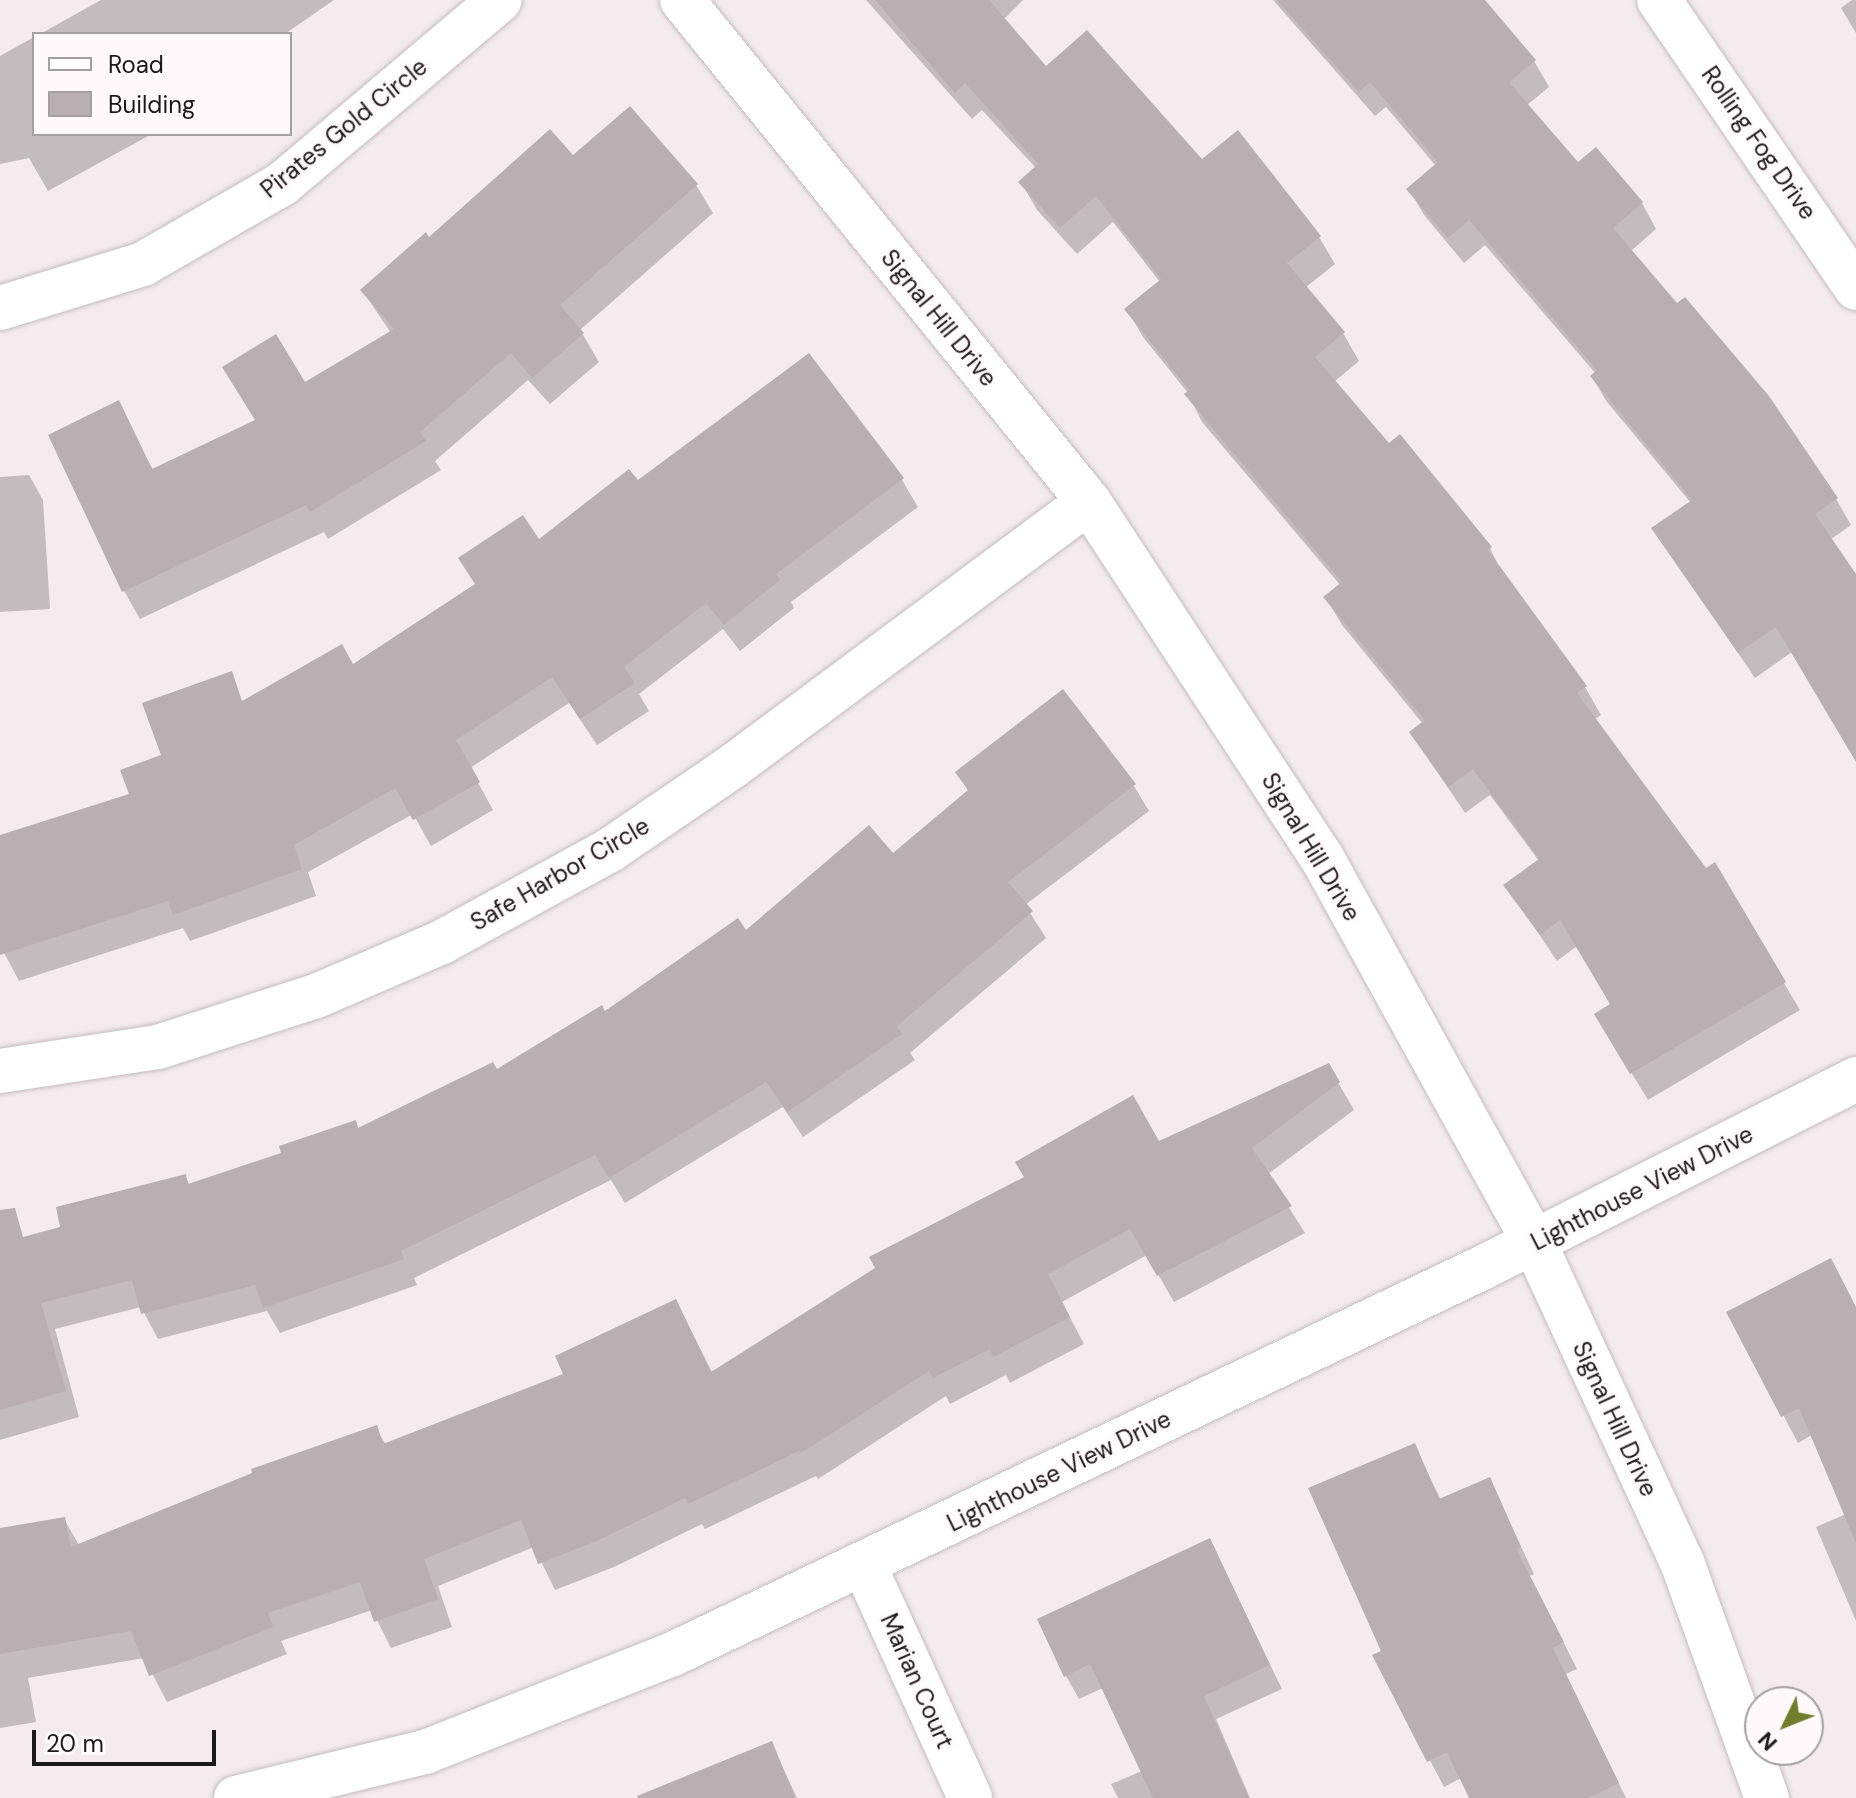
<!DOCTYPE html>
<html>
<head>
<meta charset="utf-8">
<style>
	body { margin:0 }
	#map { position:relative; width:1856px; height:1798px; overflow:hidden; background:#f4ebef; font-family:"DM Sans",sans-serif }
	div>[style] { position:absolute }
	.shadow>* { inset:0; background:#0003 }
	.building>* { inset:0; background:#b7afb2 }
	.roads { filter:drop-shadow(0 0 2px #c5bcbf) drop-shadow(0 0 2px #c5bcbf) }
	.minor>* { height:44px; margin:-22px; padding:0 22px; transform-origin:22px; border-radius:22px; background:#fff }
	span { translate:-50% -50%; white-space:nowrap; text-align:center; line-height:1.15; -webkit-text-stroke:6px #fff9fc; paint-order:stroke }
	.street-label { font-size:24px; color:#1c191a }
	.legend { position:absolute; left:32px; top:32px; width:260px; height:104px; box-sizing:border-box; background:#fff9fc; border:2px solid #a49fa2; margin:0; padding:10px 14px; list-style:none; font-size:24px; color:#1c191a }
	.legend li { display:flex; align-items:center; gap:16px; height:40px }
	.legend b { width:40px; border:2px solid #a49fa2 }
	.north { position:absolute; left:1744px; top:1686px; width:80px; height:80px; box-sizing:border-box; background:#fff9fc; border:2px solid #a49fa2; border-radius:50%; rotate:227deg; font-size:22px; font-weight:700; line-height:32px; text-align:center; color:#1c191a }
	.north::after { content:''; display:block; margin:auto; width:28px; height:36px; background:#707e2b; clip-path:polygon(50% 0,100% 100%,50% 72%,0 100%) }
	.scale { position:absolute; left:32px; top:1730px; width:184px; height:36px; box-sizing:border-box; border:4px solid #1c191a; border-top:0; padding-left:10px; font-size:24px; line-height:28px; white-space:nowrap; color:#1c191a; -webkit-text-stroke:6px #fff9fc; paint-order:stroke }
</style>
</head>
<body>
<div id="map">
	<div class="shadow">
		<i style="clip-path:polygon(101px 0,334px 0,285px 34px,40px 34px)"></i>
		<i style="clip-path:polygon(866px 0,1023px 0,1003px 20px,1046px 69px,1319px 237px,1335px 264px,1305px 288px,1343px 333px,1359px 361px,1334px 382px,1389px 446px,1490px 548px,1504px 577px,1585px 687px,1601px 715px,1594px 720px,1705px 870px,1714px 865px,1800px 1010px,1648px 1100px,1612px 1041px,1612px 1004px,1577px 946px,1557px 961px,1506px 885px,1539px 861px,1490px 795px,1465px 813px,1411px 733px,1423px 724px,1342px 625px,1326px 598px,1341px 586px,1202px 422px,1188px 393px,1143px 337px,1127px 309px,1160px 282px,1113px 222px,1077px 254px,1037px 210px,1021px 182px,1036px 168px,982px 110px,972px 119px)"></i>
		<i style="clip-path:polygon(1273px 0,1463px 0,1534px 61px,1549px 87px,1526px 106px,1578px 165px,1596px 150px,1642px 203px,1656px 229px,1630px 252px,1836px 499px,1851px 525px,1830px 540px,1856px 577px,1856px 759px,1792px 652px,1755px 678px,1654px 529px,1691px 503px,1607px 402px,1592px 377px,1596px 374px,1485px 245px,1464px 263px,1424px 215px,1409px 189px,1436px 166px,1386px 107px,1375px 116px)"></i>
		<i style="clip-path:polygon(1852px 0,1856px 0,1856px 33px,1841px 8px)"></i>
		<i style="clip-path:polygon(34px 37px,34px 134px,150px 135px,48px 191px,29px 158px,0 164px,0 56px)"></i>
		<i style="clip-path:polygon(573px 158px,696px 185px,713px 213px,580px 330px,599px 362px,550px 404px,528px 380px,435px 461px,441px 470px,328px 539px,324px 532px,140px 619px,124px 591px,118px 403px,153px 470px,257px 422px,305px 385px,391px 333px,362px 290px,429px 240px)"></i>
		<i style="clip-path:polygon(809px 355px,902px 480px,918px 507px,791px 602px,794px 608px,740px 651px,723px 629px,639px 694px,649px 711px,597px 745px,569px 703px,470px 768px,493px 810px,431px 846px,413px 814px,308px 872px,316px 896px,190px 941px,183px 928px,19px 981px,0 945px,0 837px,131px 795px,163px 756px,231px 709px,353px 667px,539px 542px,638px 483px)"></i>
		<i style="clip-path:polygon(29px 475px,43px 500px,50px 609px,0 612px,0 477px)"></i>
		<i style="clip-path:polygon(1063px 692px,1134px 786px,1149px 811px,1025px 905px,1046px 938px,910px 1053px,915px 1060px,803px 1137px,783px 1107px,625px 1203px,611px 1180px,414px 1278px,417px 1285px,280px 1333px,267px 1311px,158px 1339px,141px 1307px,55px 1329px,79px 1417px,0 1440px,0 1246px,63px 1228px,185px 1176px,190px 1186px,359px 1130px,497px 1072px,745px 932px,893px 856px,969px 792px,957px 772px)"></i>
		<i style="clip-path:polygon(1328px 1065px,1354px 1110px,1268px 1174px,1305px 1233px,1174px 1302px,1147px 1255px,1062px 1302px,1084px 1344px,1010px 1383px,1006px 1375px,950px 1404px,946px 1396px,818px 1479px,816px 1476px,705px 1529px,702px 1524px,614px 1567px,555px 1590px,534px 1547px,438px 1586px,452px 1627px,391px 1648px,372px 1610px,281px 1641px,287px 1654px,167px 1702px,144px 1658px,28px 1678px,36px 1722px,0 1728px,0 1530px,64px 1519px,79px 1545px,376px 1428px,386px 1445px,566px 1375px,676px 1301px,713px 1374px,1158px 1144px)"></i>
		<i style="clip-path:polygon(1856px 1309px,1856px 1621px,1816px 1527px,1846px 1514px,1812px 1435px,1798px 1443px,1729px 1313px)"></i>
		<i style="clip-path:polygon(1414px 1445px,1441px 1500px,1489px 1479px,1534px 1574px,1530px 1576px,1577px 1669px,1566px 1674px,1626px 1798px,1471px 1798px,1461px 1778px,1444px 1787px,1375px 1656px,1384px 1652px)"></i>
		<i style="clip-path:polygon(1210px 1540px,1282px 1689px,1216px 1719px,1250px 1798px,1118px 1798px,1111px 1784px,1142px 1771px,1103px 1688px,1079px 1699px,1066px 1676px)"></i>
		<i style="clip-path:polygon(772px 1744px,797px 1798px,642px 1798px)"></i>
	</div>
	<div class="building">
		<i style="clip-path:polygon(875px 0,989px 0,1046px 66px,1087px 30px,1202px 159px,1238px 130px,1321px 236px,1287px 263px,1345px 332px,1315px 357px,1389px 443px,1400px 434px,1492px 547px,1488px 550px,1587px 686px,1577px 693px,1706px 868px,1715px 862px,1786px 982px,1630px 1074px,1594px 1014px,1610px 1004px,1560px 920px,1540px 935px,1503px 885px,1539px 859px,1473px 769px,1448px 787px,1409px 732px,1425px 720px,1323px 597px,1342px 582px,1184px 394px,1189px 390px,1124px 309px,1161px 279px,1096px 196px,1060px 228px,1018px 182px,1038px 164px,965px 83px,955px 93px)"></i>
		<i style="clip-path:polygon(1277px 0,1485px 0,1536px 60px,1509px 82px,1578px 162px,1596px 147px,1643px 202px,1613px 228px,1677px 303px,1685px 297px,1769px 396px,1838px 498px,1815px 514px,1856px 574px,1856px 762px,1776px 627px,1738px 653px,1651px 528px,1692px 500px,1590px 376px,1597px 370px,1469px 220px,1448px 238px,1406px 189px,1438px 162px,1370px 82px,1359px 92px)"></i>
		<i style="clip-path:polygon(630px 106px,698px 184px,560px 305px,584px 333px,532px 378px,511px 353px,420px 432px,426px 441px,310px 512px,306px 505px,122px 592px,48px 435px,119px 400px,152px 469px,255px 420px,222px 367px,276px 334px,305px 382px,394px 329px,360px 290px,426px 232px,429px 237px,550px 129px,573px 155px)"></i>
		<i style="clip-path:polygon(809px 353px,904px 478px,776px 574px,780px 580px,724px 625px,706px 603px,624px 667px,635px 683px,580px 719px,552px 677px,456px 740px,480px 782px,413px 820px,395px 788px,294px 845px,302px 869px,173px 915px,168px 901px,0 955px,0 835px,129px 794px,120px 770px,161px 755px,142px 703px,232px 671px,242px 701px,342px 644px,353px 664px,475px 584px,458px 558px,523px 515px,539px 539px,629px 469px,638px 480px)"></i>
		<i style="clip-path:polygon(1063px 689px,1136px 784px,1008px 882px,1033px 911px,897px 1026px,902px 1034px,787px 1112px,766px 1082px,609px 1178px,595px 1155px,401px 1251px,404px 1259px,263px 1308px,255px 1285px,141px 1314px,132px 1280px,41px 1303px,66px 1391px,0 1410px,0 1210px,15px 1208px,23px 1237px,60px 1227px,56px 1207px,186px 1174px,188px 1184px,281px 1153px,279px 1146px,356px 1120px,358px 1128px,493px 1062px,497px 1069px,602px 1005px,605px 1011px,738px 918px,746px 930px,869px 825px,893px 853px,968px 790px,955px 772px)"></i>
		<i style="clip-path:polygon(1329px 1063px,1340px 1082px,1252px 1148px,1292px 1206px,1157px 1276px,1130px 1229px,1048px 1274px,1070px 1317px,993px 1357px,990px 1349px,933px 1378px,929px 1371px,801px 1453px,799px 1451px,688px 1504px,685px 1498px,599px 1540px,538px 1564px,521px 1520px,424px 1559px,438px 1599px,374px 1622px,360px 1582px,268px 1613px,273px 1627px,149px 1676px,131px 1631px,0 1654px,0 1528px,65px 1517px,71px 1547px,252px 1473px,251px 1469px,377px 1425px,383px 1444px,563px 1374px,555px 1356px,676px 1299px,711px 1372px,875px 1268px,869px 1257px,1024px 1177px,1015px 1162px,1133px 1095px,1159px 1141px)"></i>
		<i style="clip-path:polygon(1831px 1258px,1856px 1307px,1856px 1543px,1799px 1408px,1781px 1417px,1726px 1312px)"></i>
		<i style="clip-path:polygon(1415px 1443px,1439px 1499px,1490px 1477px,1521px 1547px,1516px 1549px,1564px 1642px,1553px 1648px,1619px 1783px,1588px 1798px,1469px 1798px,1447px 1752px,1427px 1762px,1372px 1655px,1381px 1651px,1308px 1488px)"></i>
		<i style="clip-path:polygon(1210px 1538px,1270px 1665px,1204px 1696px,1249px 1798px,1153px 1798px,1090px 1664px,1064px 1677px,1037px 1619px)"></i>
		<i style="clip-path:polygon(772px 1741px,795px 1798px,638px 1798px,637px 1796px)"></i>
	</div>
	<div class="roads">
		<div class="minor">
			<i style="left:682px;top:0;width:646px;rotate:50.97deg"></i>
			<i style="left:1089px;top:502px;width:423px;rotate:56.8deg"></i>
			<i style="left:1321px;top:856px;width:441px;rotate:61.1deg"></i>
			<i style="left:1534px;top:1242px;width:353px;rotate:65.2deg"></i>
			<i style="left:1682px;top:1562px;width:251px;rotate:70.2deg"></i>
			<i style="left:1659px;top:0;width:349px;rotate:55.6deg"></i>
			<i style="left:0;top:308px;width:150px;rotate:-17.1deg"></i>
			<i style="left:143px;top:264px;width:160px;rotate:-29.9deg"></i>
			<i style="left:282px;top:184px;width:285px;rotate:-40.2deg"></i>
			<i style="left:0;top:1071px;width:160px;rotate:-8.6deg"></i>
			<i style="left:158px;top:1047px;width:166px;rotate:-17.9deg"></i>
			<i style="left:316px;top:996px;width:137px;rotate:-23.2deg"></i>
			<i style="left:442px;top:942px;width:192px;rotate:-28.7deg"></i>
			<i style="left:610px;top:850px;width:149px;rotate:-34.3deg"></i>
			<i style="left:733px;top:766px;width:443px;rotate:-36.6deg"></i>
			<i style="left:864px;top:1565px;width:256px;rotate:65.5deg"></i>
			<i style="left:236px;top:1798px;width:195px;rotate:-13.7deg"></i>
			<i style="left:425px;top:1752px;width:267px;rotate:-21.6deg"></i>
			<i style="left:673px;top:1654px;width:899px;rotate:-25.51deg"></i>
			<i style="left:1484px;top:1267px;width:417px;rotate:-26.8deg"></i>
		</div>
	</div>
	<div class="street-label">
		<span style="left:344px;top:128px;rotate:-39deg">Pirates Gold Circle</span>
		<span style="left:1759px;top:143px;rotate:55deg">Rolling Fog Drive</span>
		<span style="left:939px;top:318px;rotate:51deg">Signal Hill Drive</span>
		<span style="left:1311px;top:847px;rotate:59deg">Signal Hill Drive</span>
		<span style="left:560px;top:874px;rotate:-30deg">Safe Harbor Circle</span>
		<span style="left:1642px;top:1188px;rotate:-27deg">Lighthouse View Drive</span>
		<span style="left:1615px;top:1419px;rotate:65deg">Signal Hill Drive</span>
		<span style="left:1059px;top:1471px;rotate:-26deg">Lighthouse View Drive</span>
		<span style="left:917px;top:1681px;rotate:66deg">Marian Court</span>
	</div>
	<ul class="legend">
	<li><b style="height:10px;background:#fff"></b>Road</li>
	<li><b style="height:22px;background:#b7afb2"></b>Building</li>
	</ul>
	<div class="north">N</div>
	<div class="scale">20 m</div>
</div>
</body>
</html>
